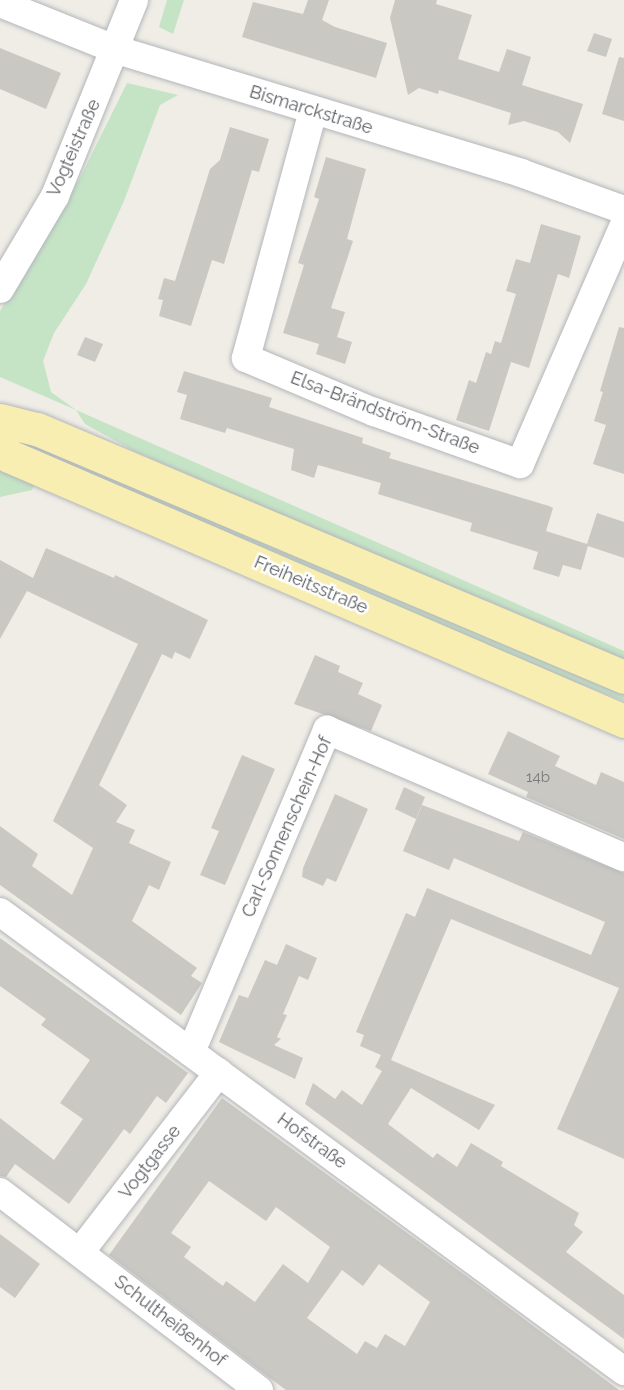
<!DOCTYPE html>
<html>
<head>
<meta charset="utf-8">
<style>
	body { margin:0 }
	#map { position:relative; width:624px; height:1390px; overflow:hidden; background:#efede6; font-family:Raleway,sans-serif }
	div>[style] { position:absolute }
	.green>* { inset:0; background:#c5e4c6 }
	.building>* { inset:0; background:#cac8c3 }
	.roads { filter:drop-shadow(0 0 2px #b3b6ba) drop-shadow(0 0 2px #b3b6ba) }
	.minor>* { height:28px; margin:-14px; padding:0 14px; transform-origin:14px; border-radius:14px; background:#fff }
	.primary>* { height:33px; margin:-16.5px; padding:0 16.5px; transform-origin:16.5px; border-radius:16.5px; background:#f8eeb2 }
	span { translate:-50% -50%; white-space:nowrap; text-align:center; line-height:1.15; -webkit-text-stroke:5px #fff; paint-order:stroke }
	.number-label { font-size:15px; color:#797b7c }
	.number-label span { -webkit-text-stroke-width:0 }
	.street-label { font-size:18px; color:#5e6165 }
</style>
</head>
<body>
<div id="map">
	<div class="green">
		<i style="clip-path:polygon(167px 0,184px 0,173px 34px,159px 27px)"></i>
		<i style="clip-path:polygon(127px 83px,178px 95px,160px 105px,124px 201px,86px 284px,54px 333px,43px 361px,51px 392px,76px 410px,624px 651px,624px 665px,134px 451px,85px 424px,76px 410px,0 377px,0 311px,80px 178px)"></i>
		<i style="clip-path:polygon(21px 436px,624px 690px,624px 701px,476px 644px,18px 441px)"></i>
		<i style="clip-path:polygon(0 469px,39px 477px,32px 490px,0 497px)"></i>
	</div>
	<div class="building">
		<i style="clip-path:polygon(308px 0,329px 0,322px 20px,335px 27px,387px 43px,376px 78px,242px 37px,253px 2px,303px 14px)"></i>
		<i style="clip-path:polygon(395px 0,437px 0,436px 4px,472px 15px,458px 59px,499px 72px,507px 49px,531px 57px,522px 85px,583px 104px,570px 143px,558px 132px,524px 121px,508px 125px,511px 113px,439px 90px,438px 94px,419px 88px,408px 95px,390px 18px)"></i>
		<i style="clip-path:polygon(594px 33px,612px 39px,606px 57px,587px 51px)"></i>
		<i style="clip-path:polygon(0 48px,61px 73px,46px 109px,0 89px)"></i>
		<i style="clip-path:polygon(619px 57px,624px 58px,624px 121px,602px 114px)"></i>
		<i style="clip-path:polygon(230px 127px,269px 139px,259px 172px,252px 170px,224px 264px,212px 260px,191px 326px,159px 316px,163px 300px,158px 299px,164px 278px,175px 281px,210px 169px,220px 160px)"></i>
		<i style="clip-path:polygon(326px 157px,366px 169px,347px 239px,353px 241px,331px 308px,345px 312px,337px 337px,352px 342px,345px 364px,316px 354px,319px 344px,283px 333px,304px 265px,298px 263px,319px 199px,314px 197px)"></i>
		<i style="clip-path:polygon(541px 224px,581px 236px,569px 278px,558px 274px,529px 368px,511px 362px,489px 431px,456px 420px,469px 380px,476px 383px,486px 352px,491px 354px,495px 341px,501px 343px,516px 294px,506px 291px,516px 259px,530px 263px)"></i>
		<i style="clip-path:polygon(619px 327px,624px 328px,624px 474px,593px 464px,606px 425px,594px 421px,603px 392px,600px 391px)"></i>
		<i style="clip-path:polygon(85px 337px,103px 344px,95px 362px,77px 355px)"></i>
		<i style="clip-path:polygon(184px 371px,272px 398px,269px 407px,363px 438px,362px 443px,391px 453px,389px 458px,549px 506px,553px 508px,546px 531px,587px 544px,597px 513px,624px 522px,624px 558px,588px 546px,581px 570px,563px 565px,559px 577px,533px 569px,538px 552px,470px 531px,472px 523px,378px 494px,381px 483px,318px 465px,314px 478px,291px 470px,294px 449px,227px 428px,225px 433px,180px 419px,187px 395px,177px 392px)"></i>
		<i style="clip-path:polygon(46px 548px,114px 578px,115px 575px,208px 620px,190px 659px,175px 652px,172px 659px,162px 654px,99px 785px,127px 805px,116px 822px,135px 830px,129px 843px,171px 862px,159px 890px,149px 885px,132px 921px,197px 968px,191px 976px,202px 983px,181px 1015px,0 885px,0 826px,38px 854px,32px 866px,72px 895px,93px 848px,53px 821px,138px 644px,27px 591px,0 639px,0 560px,33px 578px)"></i>
		<i style="clip-path:polygon(315px 655px,340px 666px,338px 672px,363px 683px,358px 694px,382px 705px,371px 731px,294px 704px)"></i>
		<i style="clip-path:polygon(508px 731px,560px 756px,555px 766px,596px 785px,601px 772px,624px 782px,624px 839px,526px 797px,528px 792px,488px 774px)"></i>
		<i style="clip-path:polygon(242px 755px,275px 769px,225px 885px,200px 875px,219px 831px,211px 828px)"></i>
		<i style="clip-path:polygon(404px 787px,425px 797px,416px 819px,395px 809px)"></i>
		<i style="clip-path:polygon(335px 794px,368px 809px,336px 882px,327px 878px,323px 886px,302px 877px,303px 868px)"></i>
		<i style="clip-path:polygon(422px 805px,519px 841px,523px 832px,624px 873px,624px 1159px,557px 1129px,619px 988px,451px 919px,391px 1060px,495px 1105px,479px 1130px,411px 1088px,388px 1124px,433px 1158px,437px 1153px,457px 1167px,471px 1143px,503px 1162px,501px 1166px,579px 1213px,574px 1225px,583px 1232px,566px 1252px,624px 1295px,624px 1339px,305px 1104px,313px 1083px,335px 1099px,342px 1090px,362px 1105px,382px 1071px,375px 1067px,381px 1055px,360px 1046px,364px 1035px,356px 1032px,406px 913px,415px 917px,427px 888px,591px 955px,605px 922px,454px 858px,449px 870px,403px 851px)"></i>
		<i style="clip-path:polygon(0 938px,188px 1073px,166px 1103px,157px 1096px,130px 1134px,124px 1129px,69px 1204px,15px 1164px,6px 1177px,0 1176px,0 1118px,54px 1160px,83px 1119px,60px 1103px,90px 1060px,41px 1025px,46px 1019px,0 986px)"></i>
		<i style="clip-path:polygon(286px 944px,317px 958px,308px 980px,299px 976px,283px 1014px,287px 1015px,277px 1037px,281px 1039px,274px 1045px,303px 1058px,295px 1079px,219px 1042px,239px 995px,248px 998px,265px 960px,277px 965px)"></i>
		<i style="clip-path:polygon(evenodd,222px 1098px,484px 1289px,619px 1390px,286px 1390px,271px 1379px,109px 1255px,222px 1098px,209px 1181px,266px 1221px,276px 1207px,330px 1247px,308px 1283px,283px 1264px,255px 1302px,226px 1281px,223px 1286px,184px 1257px,191px 1247px,171px 1233px,209px 1181px,222px 1098px,379px 1264px,430px 1302px,405px 1346px,385px 1334px,377px 1348px,365px 1341px,357px 1354px,307px 1318px,342px 1270px,363px 1286px,379px 1264px)"></i>
		<i style="clip-path:polygon(0 1234px,40px 1264px,15px 1298px,0 1287px)"></i>
	</div>
	<div class="roads">
		<div class="minor">
			<i style="left:0;top:3px;width:126px;rotate:21.9deg"></i>
			<i style="left:117px;top:50px;width:422px;rotate:16.9deg"></i>
			<i style="left:521px;top:173px;width:109px;rotate:19.8deg"></i>
			<i style="left:313px;top:111px;width:256px;rotate:105.2deg"></i>
			<i style="left:246px;top:358px;width:139px;rotate:22.9deg"></i>
			<i style="left:374px;top:412px;width:155px;rotate:19.6deg"></i>
			<i style="left:520px;top:464px;width:261px;rotate:-66.5deg"></i>
			<i style="left:0;top:289px;width:108px;rotate:-59.4deg"></i>
			<i style="left:55px;top:196px;width:211px;rotate:-68deg"></i>
			<i style="left:0;top:912px;width:775px;rotate:36.34deg"></i>
			<i style="left:191px;top:1052px;width:350px;rotate:-67.1deg"></i>
			<i style="left:327px;top:730px;width:323px;rotate:23.2deg"></i>
			<i style="left:0;top:1192px;width:326px;rotate:37.4deg"></i>
			<i style="left:80px;top:1252px;width:227px;rotate:-52.3deg"></i>
		</div>
		<div class="primary">
			<i style="left:0;top:420px;width:38px;rotate:14deg"></i>
			<i style="left:37px;top:429px;width:637px;rotate:22.9deg"></i>
			<i style="left:0;top:447px;width:13px;rotate:45deg"></i>
			<i style="left:9px;top:456px;width:670px;rotate:23.31deg"></i>
		</div>
	</div>
	<div class="number-label">
		<span style="left:538px;top:778px">14b</span>
	</div>
	<div class="street-label">
		<span style="left:311px;top:110px;rotate:17deg">Bismarckstraße</span>
		<span style="left:74px;top:148px;rotate:-66deg">Vogteistraße</span>
		<span style="left:385px;top:413px;rotate:21deg">Elsa-Brändström-Straße</span>
		<span style="left:311px;top:585px;rotate:23deg">Freiheitsstraße</span>
		<span style="left:287px;top:827px;rotate:-66deg">Carl-Sonnenschein-Hof</span>
		<span style="left:312px;top:1141px;rotate:36deg">Hofstraße</span>
		<span style="left:150px;top:1162px;rotate:-52deg">Vogtgasse</span>
		<span style="left:170px;top:1321px;rotate:38deg">Schultheißenhof</span>
	</div>
</div>
</body>
</html>
